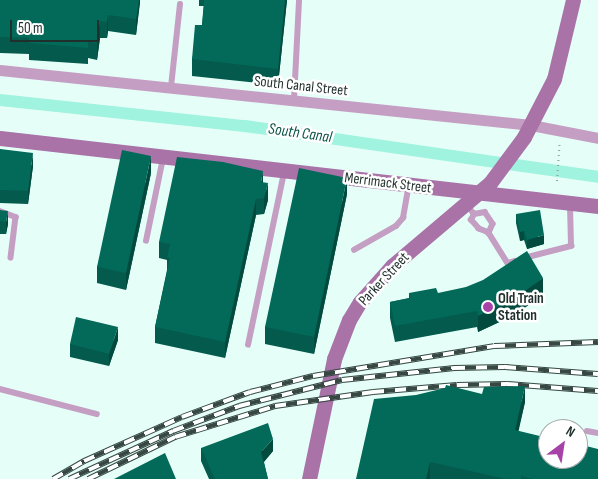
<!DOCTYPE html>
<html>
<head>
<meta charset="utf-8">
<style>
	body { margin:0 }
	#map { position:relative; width:598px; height:479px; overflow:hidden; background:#e5fff8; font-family:"Sofia Sans Condensed",sans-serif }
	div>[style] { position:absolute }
	.canal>* { height:12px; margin:-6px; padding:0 6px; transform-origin:6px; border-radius:6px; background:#a0f3de }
	.path>* { height:2px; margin-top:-1px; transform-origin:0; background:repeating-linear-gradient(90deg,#8ea39e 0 1px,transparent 0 5px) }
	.lane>* { height:5.5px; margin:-2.75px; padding:0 2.75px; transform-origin:2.75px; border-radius:2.75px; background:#c49fc3 }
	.street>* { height:11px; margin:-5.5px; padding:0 5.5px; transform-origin:5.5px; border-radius:5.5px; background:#c49fc3 }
	.secondary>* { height:15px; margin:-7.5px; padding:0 7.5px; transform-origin:7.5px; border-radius:7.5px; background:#a973a8 }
	.rail>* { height:5.5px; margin-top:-2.75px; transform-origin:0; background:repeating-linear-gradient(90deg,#fff 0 11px,#374843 0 22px); box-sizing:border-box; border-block:1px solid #374843 }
	.wall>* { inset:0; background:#035a4d }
	.shaded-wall>* { inset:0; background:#024a3e }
	.building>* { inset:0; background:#036959 }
	.dots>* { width:14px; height:14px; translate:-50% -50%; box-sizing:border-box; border:2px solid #fff; border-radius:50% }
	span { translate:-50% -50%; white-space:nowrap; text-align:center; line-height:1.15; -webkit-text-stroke:5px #fff; paint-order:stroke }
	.street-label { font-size:15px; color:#1f2f2b }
	.poi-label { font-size:15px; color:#1f2f2b; font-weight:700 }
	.left { translate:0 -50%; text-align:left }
	.water-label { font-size:16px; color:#0b5346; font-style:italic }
	.north { position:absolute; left:538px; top:419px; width:50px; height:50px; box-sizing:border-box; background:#fff; border:1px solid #a5acaa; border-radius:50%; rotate:31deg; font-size:14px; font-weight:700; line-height:20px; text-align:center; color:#1f2f2b }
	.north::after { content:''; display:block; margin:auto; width:18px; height:22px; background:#a743a8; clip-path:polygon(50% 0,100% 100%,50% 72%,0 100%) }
	.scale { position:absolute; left:10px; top:20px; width:89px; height:22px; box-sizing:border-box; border:2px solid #1f2f2b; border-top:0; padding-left:6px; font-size:15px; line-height:18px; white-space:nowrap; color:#1f2f2b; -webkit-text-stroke:4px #fff; paint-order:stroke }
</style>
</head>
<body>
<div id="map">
	<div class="canal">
		<i style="left:0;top:100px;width:246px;rotate:6.1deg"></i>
		<i style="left:245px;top:126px;width:357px;rotate:8.2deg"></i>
	</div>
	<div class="path">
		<i style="left:557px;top:181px;width:39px;rotate:-86deg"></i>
	</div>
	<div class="lane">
		<i style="left:171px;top:87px;width:83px;rotate:-83.8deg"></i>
		<i style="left:294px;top:100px;width:99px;rotate:-87.1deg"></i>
		<i style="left:467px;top:204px;width:12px;rotate:55deg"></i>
		<i style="left:474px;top:214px;width:11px;rotate:-10deg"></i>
		<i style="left:485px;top:212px;width:14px;rotate:56deg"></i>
		<i style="left:493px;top:224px;width:10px;rotate:114deg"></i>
		<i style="left:489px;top:233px;width:11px;rotate:-158deg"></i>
		<i style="left:479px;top:229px;width:12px;rotate:-132deg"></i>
		<i style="left:471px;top:220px;width:7px;rotate:-63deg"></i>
		<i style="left:0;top:211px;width:17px;rotate:21deg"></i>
		<i style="left:16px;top:217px;width:41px;rotate:97deg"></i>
		<i style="left:489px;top:233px;width:36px;rotate:58deg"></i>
		<i style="left:508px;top:263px;width:7px;rotate:-16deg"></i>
		<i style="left:146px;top:241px;width:85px;rotate:-78.4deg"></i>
		<i style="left:354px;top:250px;width:48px;rotate:-29.7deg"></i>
		<i style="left:396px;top:226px;width:11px;rotate:-49deg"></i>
		<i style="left:403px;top:218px;width:34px;rotate:-80deg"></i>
		<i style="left:524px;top:258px;width:49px;rotate:-14.3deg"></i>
		<i style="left:571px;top:246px;width:42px;rotate:-91.4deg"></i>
		<i style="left:248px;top:345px;width:177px;rotate:-78.2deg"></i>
		<i style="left:0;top:389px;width:100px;rotate:14.5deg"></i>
		<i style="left:587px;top:431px;width:11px;rotate:10deg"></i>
	</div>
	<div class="street">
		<i style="left:0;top:70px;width:534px;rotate:5.91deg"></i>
		<i style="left:531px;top:125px;width:68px;rotate:11deg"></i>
	</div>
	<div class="secondary">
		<i style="left:0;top:138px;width:602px;rotate:6.49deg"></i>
		<i style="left:309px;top:479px;width:123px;rotate:-78.2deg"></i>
		<i style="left:334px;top:359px;width:42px;rotate:-69deg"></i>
		<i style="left:349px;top:320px;width:21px;rotate:-59deg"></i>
		<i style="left:360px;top:302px;width:48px;rotate:-48.4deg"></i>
		<i style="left:392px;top:266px;width:128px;rotate:-40.3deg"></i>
		<i style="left:490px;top:183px;width:57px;rotate:-53.5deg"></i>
		<i style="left:524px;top:137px;width:65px;rotate:-62.7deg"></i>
		<i style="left:554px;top:79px;width:81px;rotate:-76.5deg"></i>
	</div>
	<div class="rail">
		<i style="left:53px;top:479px;width:36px;rotate:-30deg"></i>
		<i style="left:84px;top:461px;width:107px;rotate:-24.2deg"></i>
		<i style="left:182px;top:417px;width:72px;rotate:-20.2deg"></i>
		<i style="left:250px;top:392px;width:65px;rotate:-14.3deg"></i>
		<i style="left:313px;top:376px;width:183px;rotate:-9.4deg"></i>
		<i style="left:494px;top:346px;width:104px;rotate:-2.2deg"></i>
		<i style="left:69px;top:479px;width:115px;rotate:-24.8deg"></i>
		<i style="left:173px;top:431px;width:71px;rotate:-20.7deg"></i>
		<i style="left:239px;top:406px;width:106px;rotate:-14.2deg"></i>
		<i style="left:342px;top:380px;width:113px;rotate:-6.1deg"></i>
		<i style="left:454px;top:368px;width:51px;rotate:-1.1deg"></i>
		<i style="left:505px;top:367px;width:93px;rotate:4.3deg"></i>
		<i style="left:88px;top:479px;width:97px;rotate:-25.8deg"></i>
		<i style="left:175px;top:437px;width:105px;rotate:-17.2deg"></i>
		<i style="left:275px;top:406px;width:99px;rotate:-8.1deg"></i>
		<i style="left:373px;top:392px;width:84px;rotate:-4.8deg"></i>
		<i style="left:457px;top:385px;width:50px;rotate:-1.1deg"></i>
		<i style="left:507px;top:384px;width:91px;rotate:4.4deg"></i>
	</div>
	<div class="wall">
		<i style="clip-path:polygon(0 0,140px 0,136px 35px,108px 31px,107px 38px,100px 38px,97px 60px,88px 58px,88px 64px,29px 60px,29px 54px,0 53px)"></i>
		<i style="clip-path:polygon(199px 0,287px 0,278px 85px,192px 76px,192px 59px,202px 25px,204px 6px,199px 6px)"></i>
		<i style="clip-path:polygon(0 149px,33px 166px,28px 204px,0 203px)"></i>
		<i style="clip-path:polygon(151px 173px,126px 290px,97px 283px,97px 267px)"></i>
		<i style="clip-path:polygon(263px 182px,268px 200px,264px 214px,256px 215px,225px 358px,155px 343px,155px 327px,167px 270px,167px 260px,159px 258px,159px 242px)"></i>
		<i style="clip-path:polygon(347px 194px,314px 354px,265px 344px,265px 327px)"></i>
		<i style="clip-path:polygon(0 210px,8px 224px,6px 234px,0 234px)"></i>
		<i style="clip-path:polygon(516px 214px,544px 244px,527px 249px,524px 240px,520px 241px,516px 223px)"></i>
		<i style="clip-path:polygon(409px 293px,438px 293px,543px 295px,514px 315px,478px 332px,477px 327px,395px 342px,390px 318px,390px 302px,409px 298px)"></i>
		<i style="clip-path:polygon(118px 340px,109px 366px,70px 357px,70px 344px)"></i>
		<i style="clip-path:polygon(482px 394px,525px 402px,518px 431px,598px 479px,356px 479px)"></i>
		<i style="clip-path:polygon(201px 448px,273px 451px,264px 462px,268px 479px,209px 479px,201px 461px)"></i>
	</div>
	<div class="shaded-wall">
		<i style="clip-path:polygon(139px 0,140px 0,140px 3px,136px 35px,136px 19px)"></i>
		<i style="clip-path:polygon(285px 0,287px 0,278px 85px,278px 69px)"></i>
		<i style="clip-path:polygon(108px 15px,108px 31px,107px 38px,107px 22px)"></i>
		<i style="clip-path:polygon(100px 21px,100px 38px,97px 60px,97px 43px)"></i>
		<i style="clip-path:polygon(33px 153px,33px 166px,28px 204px,28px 191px)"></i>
		<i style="clip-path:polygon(151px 156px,151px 173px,126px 290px,126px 273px)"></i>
		<i style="clip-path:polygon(263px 171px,263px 187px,261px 182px)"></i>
		<i style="clip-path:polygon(347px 178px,347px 194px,314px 354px,314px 337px)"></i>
		<i style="clip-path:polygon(268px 183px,268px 200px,264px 214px,264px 198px)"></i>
		<i style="clip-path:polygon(256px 199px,256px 215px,225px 358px,225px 342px)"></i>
		<i style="clip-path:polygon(8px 211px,8px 224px,6px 234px,6px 222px)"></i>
		<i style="clip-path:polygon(524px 231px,524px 240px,520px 241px,520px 232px)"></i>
		<i style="clip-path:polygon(544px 235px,544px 244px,527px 249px,527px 240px)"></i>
		<i style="clip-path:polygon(543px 278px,543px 295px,514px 315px,478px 332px,478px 316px)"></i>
		<i style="clip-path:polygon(118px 327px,118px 340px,109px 366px,109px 354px)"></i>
		<i style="clip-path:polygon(525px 386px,525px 402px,515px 447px,515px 430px)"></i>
		<i style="clip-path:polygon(273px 439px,273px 451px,261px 465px,261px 452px)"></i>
		<i style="clip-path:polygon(430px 462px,430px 479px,426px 479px)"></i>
	</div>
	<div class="building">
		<i style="clip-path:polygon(0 0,139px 0,136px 19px,108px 15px,107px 22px,100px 21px,97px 43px,88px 42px,88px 48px,29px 43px,29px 38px,0 37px)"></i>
		<i style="clip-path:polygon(204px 0,285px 0,278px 69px,192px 59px,195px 25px,202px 25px)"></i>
		<i style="clip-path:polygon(0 149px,33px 153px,28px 191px,0 190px)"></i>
		<i style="clip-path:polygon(122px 150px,151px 156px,126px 273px,97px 267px)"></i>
		<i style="clip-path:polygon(177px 157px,223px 162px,263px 171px,261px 182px,268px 183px,264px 198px,256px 199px,225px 342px,155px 327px,170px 258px,167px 257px,170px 244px,159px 242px)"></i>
		<i style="clip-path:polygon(299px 168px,347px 178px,314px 337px,265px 327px)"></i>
		<i style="clip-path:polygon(0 210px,8px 211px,6px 222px,0 221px)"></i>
		<i style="clip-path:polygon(540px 210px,544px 235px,527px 240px,524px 231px,520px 232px,516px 214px)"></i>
		<i style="clip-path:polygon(527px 251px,543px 278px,514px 299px,478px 316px,477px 311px,395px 326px,390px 302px,410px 298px,409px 293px,436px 288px,438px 293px,466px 287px,483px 280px)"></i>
		<i style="clip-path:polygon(76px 317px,118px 327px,109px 354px,70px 344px)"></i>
		<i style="clip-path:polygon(446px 385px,482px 394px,484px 387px,525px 386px,515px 430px,548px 438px,548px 459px,578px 459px,578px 444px,598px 449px,598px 479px,533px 479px,521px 476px,521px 479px,506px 479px,430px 462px,426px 479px,356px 479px,374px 399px,416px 395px,445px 388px)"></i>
		<i style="clip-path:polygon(268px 423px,273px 439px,261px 452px,268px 479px,215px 479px,201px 448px)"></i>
		<i style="clip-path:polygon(165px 453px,176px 479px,114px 479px)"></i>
	</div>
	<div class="dots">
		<i style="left:488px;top:307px;background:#a743a8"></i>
	</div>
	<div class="street-label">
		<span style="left:301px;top:86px;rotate:6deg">South Canal Street</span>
		<span style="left:388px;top:183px;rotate:7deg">Merrimack Street</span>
		<span style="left:384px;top:279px;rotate:-47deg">Parker Street</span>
	</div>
	<div class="poi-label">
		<span class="left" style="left:498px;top:307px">Old Train<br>Station</span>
	</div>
	<div class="water-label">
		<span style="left:300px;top:134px;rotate:8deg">South Canal</span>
	</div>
	<div class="north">N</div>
	<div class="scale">50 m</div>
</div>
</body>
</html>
